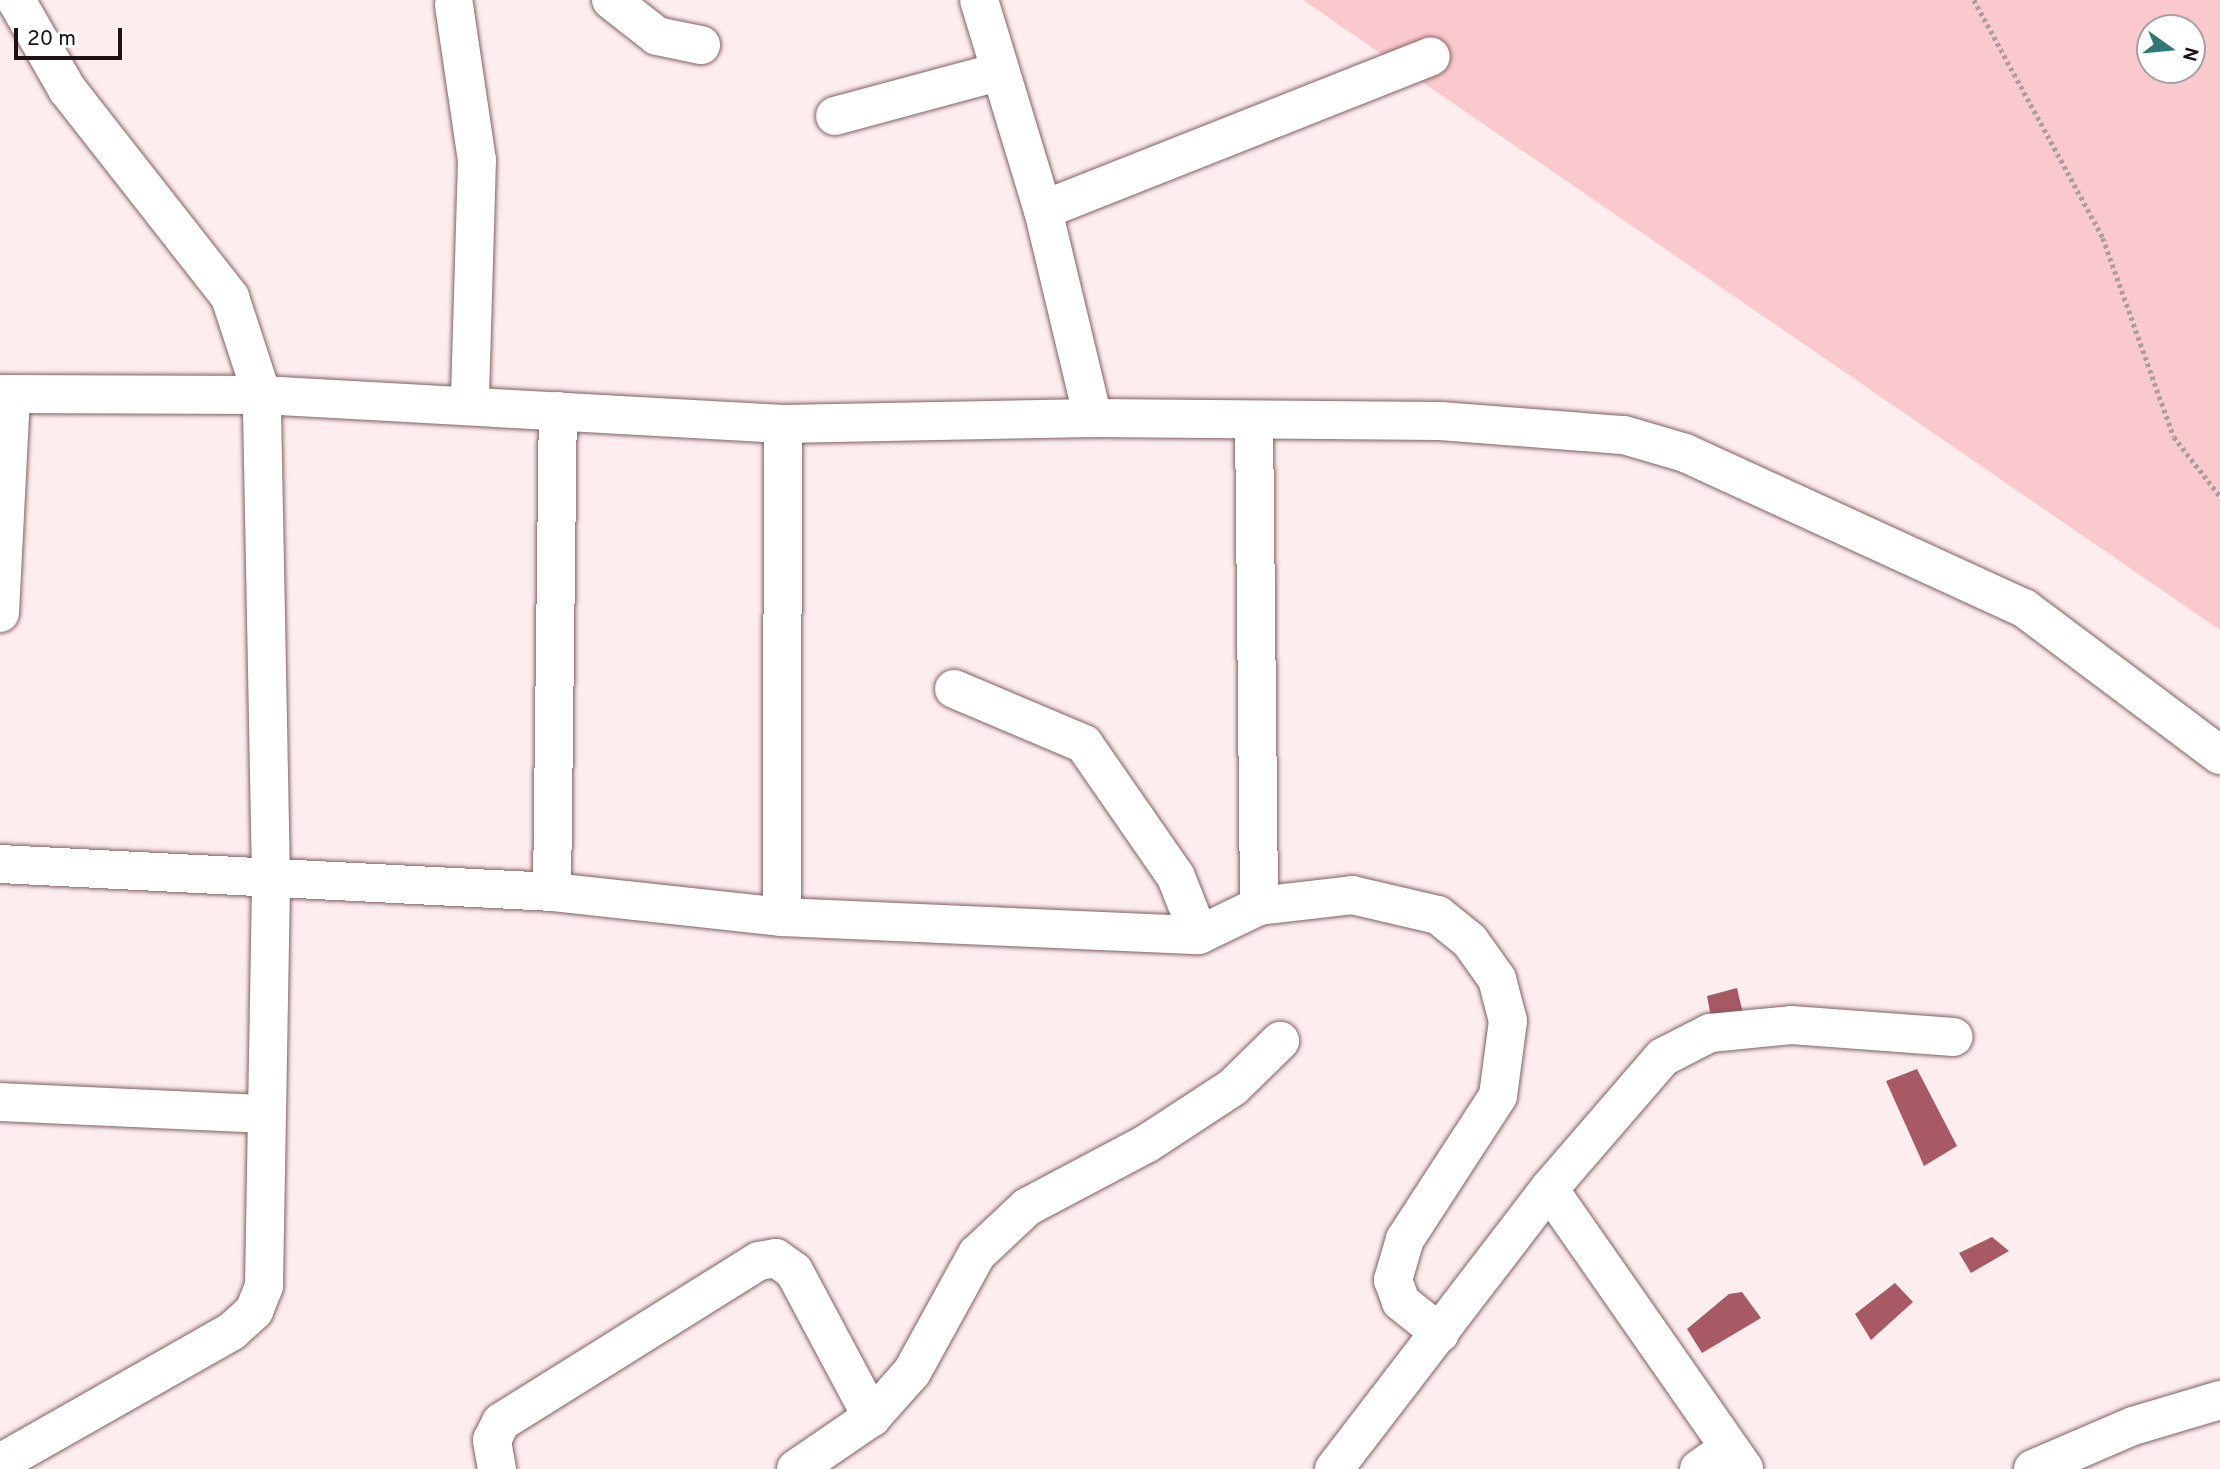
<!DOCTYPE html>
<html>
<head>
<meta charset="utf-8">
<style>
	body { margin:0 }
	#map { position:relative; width:2220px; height:1469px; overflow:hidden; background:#fdedef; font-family:Overpass,sans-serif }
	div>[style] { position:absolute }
	.green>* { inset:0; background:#fac9cd }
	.building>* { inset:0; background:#a75964 }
	.path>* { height:4.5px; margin-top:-2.25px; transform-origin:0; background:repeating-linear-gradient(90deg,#ab9c9e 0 3.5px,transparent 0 7px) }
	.roads { filter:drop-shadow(0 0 2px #816063) drop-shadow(0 0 2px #816063) }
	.minor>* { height:38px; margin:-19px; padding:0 19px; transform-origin:19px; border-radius:19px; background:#fff }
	span { translate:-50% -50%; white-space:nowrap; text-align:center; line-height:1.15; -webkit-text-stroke:5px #fff; paint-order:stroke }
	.north { position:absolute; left:2136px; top:14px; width:70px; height:70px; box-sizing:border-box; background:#fff; border:2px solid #a5a0a1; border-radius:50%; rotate:105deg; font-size:19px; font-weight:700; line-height:28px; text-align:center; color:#1e1113 }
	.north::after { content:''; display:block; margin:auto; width:24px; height:32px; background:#2f7876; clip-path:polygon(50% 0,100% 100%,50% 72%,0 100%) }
	.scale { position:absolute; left:14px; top:28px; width:108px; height:32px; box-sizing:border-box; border:4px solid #1e1113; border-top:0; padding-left:9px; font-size:21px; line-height:24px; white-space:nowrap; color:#1e1113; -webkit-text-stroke:5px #fff; paint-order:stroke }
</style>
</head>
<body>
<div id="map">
	<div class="green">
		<i style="clip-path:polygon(evenodd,1303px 0,2220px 0,2220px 630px,1303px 0,2150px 28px,2192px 28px,2192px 70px,2150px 70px,2150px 28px)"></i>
	</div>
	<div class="building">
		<i style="clip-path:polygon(1737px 988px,1744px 1018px,1712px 1022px,1707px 996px)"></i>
		<i style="clip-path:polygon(1917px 1069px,1957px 1146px,1924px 1166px,1886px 1081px)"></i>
		<i style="clip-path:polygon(1992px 1237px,2009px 1251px,1971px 1273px,1959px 1253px)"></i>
		<i style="clip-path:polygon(1895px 1283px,1913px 1302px,1871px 1340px,1855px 1314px)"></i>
		<i style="clip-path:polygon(1742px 1292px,1761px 1318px,1702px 1353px,1687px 1329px,1729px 1294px)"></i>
	</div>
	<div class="path">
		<i style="left:1974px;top:0;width:271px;rotate:61.5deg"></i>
		<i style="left:2103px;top:238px;width:211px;rotate:70.4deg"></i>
		<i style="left:2174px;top:437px;width:75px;rotate:52.1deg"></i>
	</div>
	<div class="roads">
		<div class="minor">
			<i style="left:611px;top:0;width:58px;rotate:38deg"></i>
			<i style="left:657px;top:36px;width:45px;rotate:11.6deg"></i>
			<i style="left:979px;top:0;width:220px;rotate:73.1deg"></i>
			<i style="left:1043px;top:210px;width:214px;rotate:76.5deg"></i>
			<i style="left:1093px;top:418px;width:347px;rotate:0.5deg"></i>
			<i style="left:1440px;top:421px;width:185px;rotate:4.4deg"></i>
			<i style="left:1624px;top:435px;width:64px;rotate:16.4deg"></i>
			<i style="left:1685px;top:453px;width:373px;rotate:24.6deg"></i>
			<i style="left:2024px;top:608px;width:245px;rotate:36.9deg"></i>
			<i style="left:454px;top:5px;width:157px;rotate:81.6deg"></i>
			<i style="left:477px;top:160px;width:243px;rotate:91.7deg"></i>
			<i style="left:835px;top:116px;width:169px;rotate:-15.1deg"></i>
			<i style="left:1043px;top:210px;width:417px;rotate:-21.6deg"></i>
			<i style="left:0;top:394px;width:262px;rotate:0.2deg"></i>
			<i style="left:262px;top:395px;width:522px;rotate:3.19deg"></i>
			<i style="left:783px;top:424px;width:310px;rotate:-1.1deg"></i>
			<i style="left:1254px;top:420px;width:486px;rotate:89.4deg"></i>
			<i style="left:0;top:613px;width:219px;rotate:-87.1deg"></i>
			<i style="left:954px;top:689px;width:141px;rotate:22.9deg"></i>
			<i style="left:1084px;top:744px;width:162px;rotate:55.3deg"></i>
			<i style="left:1176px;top:877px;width:62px;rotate:68.4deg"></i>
			<i style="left:0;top:864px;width:553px;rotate:2.9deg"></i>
			<i style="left:552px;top:892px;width:231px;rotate:6.2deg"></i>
			<i style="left:782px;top:917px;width:417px;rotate:2.5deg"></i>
			<i style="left:1199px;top:935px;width:67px;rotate:-25.8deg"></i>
			<i style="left:1259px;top:906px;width:94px;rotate:-6.7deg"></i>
			<i style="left:1352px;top:895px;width:88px;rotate:13.1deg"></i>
			<i style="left:1438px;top:915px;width:41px;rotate:39.1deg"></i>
			<i style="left:1470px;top:941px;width:47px;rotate:54.6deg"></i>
			<i style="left:1497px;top:979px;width:43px;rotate:75.3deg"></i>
			<i style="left:1508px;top:1021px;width:76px;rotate:97.6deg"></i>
			<i style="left:1498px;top:1096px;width:171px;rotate:123deg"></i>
			<i style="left:1405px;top:1239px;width:43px;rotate:106.3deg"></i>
			<i style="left:1393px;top:1280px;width:23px;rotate:70deg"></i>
			<i style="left:1401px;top:1302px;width:50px;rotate:38.5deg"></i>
			<i style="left:552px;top:892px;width:481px;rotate:-89.3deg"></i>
			<i style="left:782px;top:917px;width:493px;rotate:-89.9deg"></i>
			<i style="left:0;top:1102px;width:265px;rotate:2.6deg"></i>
			<i style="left:1549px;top:1189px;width:341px;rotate:55.1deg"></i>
			<i style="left:0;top:1463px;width:267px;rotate:-29.6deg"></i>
			<i style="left:232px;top:1331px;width:30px;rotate:-42deg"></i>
			<i style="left:254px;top:1311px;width:27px;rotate:-68deg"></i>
			<i style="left:264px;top:1286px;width:408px;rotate:-89deg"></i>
			<i style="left:271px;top:878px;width:483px;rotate:-91.1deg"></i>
			<i style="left:262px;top:395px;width:103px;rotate:-108.1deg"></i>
			<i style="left:230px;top:297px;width:264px;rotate:-128.1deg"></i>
			<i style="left:67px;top:89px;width:103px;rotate:-119.8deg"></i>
			<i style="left:497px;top:1469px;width:29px;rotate:-100deg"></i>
			<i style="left:492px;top:1440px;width:20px;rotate:-63deg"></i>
			<i style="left:501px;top:1422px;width:304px;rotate:-32deg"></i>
			<i style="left:759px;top:1261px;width:17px;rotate:-10deg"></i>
			<i style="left:776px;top:1258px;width:22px;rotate:36deg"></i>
			<i style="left:794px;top:1271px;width:166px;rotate:61.9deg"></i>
			<i style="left:796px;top:1469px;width:92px;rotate:-34.4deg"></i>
			<i style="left:872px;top:1417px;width:60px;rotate:-48.4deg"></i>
			<i style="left:912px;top:1372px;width:135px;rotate:-61.2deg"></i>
			<i style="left:977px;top:1254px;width:69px;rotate:-43.2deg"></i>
			<i style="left:1027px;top:1207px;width:135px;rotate:-27.9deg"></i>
			<i style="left:1146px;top:1144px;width:104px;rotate:-33.2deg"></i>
			<i style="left:1233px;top:1087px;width:66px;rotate:-44.4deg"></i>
			<i style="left:1334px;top:1469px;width:353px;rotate:-52.5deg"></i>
			<i style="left:1549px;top:1189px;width:174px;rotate:-49.2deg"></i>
			<i style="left:1663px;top:1057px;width:53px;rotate:-27.1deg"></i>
			<i style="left:1710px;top:1033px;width:81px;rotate:-5.6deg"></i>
			<i style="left:1791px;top:1025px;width:163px;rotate:4.2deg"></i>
			<i style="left:1699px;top:1469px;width:35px;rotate:-35deg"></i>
			<i style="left:2033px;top:1469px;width:109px;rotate:-23.3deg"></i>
			<i style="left:2133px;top:1426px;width:91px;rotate:-16.6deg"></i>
		</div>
	</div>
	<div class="north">N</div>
	<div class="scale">20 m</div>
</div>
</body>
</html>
